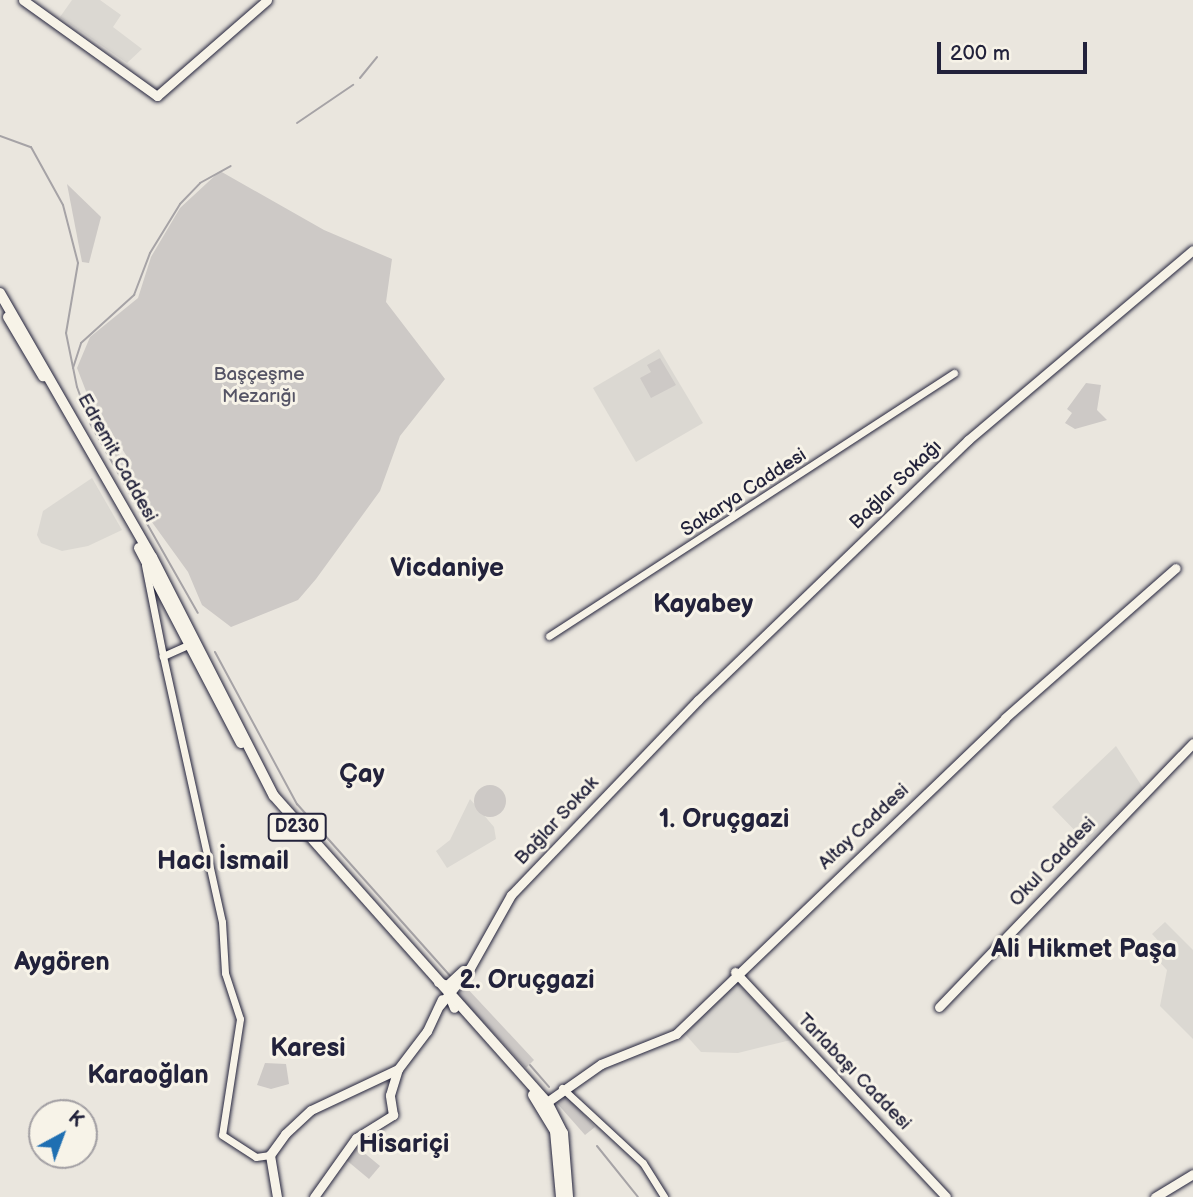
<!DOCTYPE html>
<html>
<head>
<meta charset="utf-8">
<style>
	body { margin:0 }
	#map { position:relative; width:1193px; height:1197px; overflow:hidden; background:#eae6de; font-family:"Balsamiq Sans",sans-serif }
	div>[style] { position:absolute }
	.built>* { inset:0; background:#dbd8d2 }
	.green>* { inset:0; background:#cdc9c6 }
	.round { border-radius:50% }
	.stream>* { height:2px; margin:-1px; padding:0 1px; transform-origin:1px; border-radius:1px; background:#a6a3a6 }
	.roads { filter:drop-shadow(0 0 2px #22223b) drop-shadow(0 0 2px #22223b) }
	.minor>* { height:7px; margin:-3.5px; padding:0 3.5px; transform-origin:3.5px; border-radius:3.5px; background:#f7f3e8 }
	.major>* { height:9px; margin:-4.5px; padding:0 4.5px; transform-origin:4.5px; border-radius:4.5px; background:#f7f3e8 }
	.highway>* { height:10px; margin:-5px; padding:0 5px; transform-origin:5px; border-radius:5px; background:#f7f3e8 }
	span { translate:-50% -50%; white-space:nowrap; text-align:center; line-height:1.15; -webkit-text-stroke:6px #f7f3e8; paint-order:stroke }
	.shield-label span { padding:2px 5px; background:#f7f3e8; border:2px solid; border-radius:5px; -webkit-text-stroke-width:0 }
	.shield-label { font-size:18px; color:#22223b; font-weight:700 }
	.park-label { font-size:19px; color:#555465 }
	.street-label { font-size:19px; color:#22223b }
	.district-label { font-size:26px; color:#22223b; font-weight:700 }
	.north { position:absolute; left:28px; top:1099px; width:70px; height:70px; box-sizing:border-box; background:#f7f3e8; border:2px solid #a29fa3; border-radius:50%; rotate:41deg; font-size:19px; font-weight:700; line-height:28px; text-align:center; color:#22223b }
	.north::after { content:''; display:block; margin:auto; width:24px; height:32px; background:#1f6fb2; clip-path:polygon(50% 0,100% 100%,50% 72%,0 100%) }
	.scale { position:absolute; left:937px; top:42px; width:150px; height:32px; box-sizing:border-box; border:4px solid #22223b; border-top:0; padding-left:9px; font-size:21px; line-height:24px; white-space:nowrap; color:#22223b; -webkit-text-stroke:5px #f7f3e8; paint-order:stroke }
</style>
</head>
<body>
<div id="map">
	<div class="built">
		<i style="clip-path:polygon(72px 0,100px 0,121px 15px,113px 27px,142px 49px,127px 63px,60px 17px)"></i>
		<i style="clip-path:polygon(659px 349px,703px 423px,636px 462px,593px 388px)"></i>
		<i style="clip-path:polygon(92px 478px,122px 530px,88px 546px,62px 551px,41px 543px,37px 535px,43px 511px)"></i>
		<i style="clip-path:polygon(1116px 746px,1143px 788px,1087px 843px,1052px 807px)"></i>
		<i style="clip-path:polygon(470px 799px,494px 827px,496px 839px,447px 868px,436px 851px,450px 840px)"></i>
		<i style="clip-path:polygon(1165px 922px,1193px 950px,1193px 1039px,1160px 1006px,1167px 970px,1155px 957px,1164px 947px,1152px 934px)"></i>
		<i style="clip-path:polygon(736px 981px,791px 1040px,738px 1053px,701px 1052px,685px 1034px)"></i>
	</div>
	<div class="green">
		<i style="clip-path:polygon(220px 171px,324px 230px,392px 259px,386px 302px,445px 379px,400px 436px,380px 491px,316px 579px,298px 600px,231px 627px,202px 605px,188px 572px,149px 518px,126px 455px,107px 426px,145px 514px,98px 422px,77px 368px,90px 337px,138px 298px,151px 257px,180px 208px)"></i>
		<i style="clip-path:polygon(67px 184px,101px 217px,89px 263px,82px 262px)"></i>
		<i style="clip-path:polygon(660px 358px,676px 385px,651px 398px,640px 378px,651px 372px,647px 365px)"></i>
		<i style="clip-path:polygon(1086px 383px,1101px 385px,1097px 410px,1107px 420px,1075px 429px,1065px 423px,1072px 413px,1067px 409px)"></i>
		<i class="round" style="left:474px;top:785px;width:32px;height:32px"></i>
		<i style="clip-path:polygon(465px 986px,534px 1060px,526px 1068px,457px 994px)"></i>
		<i style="clip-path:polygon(265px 1063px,286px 1064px,289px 1084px,271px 1089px,257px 1085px)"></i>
		<i style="clip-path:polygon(564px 1093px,595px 1127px,585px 1135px,555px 1101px)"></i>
		<i style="clip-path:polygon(356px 1146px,380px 1166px,369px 1179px,345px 1159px)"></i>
	</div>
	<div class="stream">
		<i style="left:360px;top:78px;width:27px;rotate:-51deg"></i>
		<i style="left:297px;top:123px;width:68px;rotate:-34.2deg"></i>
		<i style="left:0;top:136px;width:33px;rotate:20deg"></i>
		<i style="left:31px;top:147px;width:66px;rotate:61.1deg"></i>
		<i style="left:63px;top:205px;width:60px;rotate:75.5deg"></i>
		<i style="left:78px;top:263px;width:71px;rotate:99.7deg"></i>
		<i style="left:66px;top:333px;width:55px;rotate:78.5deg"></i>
		<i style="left:77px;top:387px;width:40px;rotate:69.8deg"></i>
		<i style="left:91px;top:425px;width:216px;rotate:60.4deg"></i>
		<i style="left:73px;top:368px;width:26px;rotate:-72deg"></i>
		<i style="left:81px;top:343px;width:72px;rotate:-42.2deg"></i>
		<i style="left:134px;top:295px;width:45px;rotate:-69.1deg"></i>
		<i style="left:150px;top:253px;width:57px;rotate:-58.5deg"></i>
		<i style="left:180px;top:204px;width:29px;rotate:-46deg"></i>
		<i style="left:200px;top:183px;width:35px;rotate:-29deg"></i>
		<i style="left:215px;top:652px;width:173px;rotate:61.7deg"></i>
		<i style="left:297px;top:804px;width:230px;rotate:48.3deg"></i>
		<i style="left:530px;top:1065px;width:29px;rotate:49deg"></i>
		<i style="left:597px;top:1146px;width:65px;rotate:51.2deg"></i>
	</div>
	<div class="roads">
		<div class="minor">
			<i style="left:145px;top:565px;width:93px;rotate:78.8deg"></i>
			<i style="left:549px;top:636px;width:483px;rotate:-33deg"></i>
			<i style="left:190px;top:644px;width:30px;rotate:156deg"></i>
			<i style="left:163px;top:656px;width:272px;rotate:77.5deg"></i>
			<i style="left:222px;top:922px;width:51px;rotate:86.6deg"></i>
			<i style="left:225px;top:973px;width:48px;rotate:71.9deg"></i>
			<i style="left:240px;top:1019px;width:117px;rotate:98.8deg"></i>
			<i style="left:222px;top:1135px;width:40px;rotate:32.9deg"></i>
			<i style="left:256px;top:1157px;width:14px;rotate:-8deg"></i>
			<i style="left:562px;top:1088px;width:110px;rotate:42.8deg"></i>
			<i style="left:643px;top:1163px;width:40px;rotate:58deg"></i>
		</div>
		<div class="major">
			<i style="left:23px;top:0;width:165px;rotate:35.6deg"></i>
			<i style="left:157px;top:96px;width:146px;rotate:-41.1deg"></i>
			<i style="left:735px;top:972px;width:308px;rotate:46.8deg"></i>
			<i style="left:438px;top:982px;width:9px;rotate:18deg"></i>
			<i style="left:447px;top:985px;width:22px;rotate:-43deg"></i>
			<i style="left:448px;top:993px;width:16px;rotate:68deg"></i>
			<i style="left:440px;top:1005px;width:48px;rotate:-51deg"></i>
			<i style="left:470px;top:968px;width:84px;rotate:-60.7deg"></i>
			<i style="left:511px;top:895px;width:270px;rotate:-46.2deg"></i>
			<i style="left:698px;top:700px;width:375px;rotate:-43.9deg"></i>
			<i style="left:968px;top:440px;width:294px;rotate:-40.2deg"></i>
			<i style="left:939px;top:1007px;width:366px;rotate:-46.1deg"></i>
			<i style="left:547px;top:1102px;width:66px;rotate:-35.1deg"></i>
			<i style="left:601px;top:1064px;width:81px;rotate:-21.8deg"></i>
			<i style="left:676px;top:1034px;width:456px;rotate:-43.8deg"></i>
			<i style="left:1005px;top:718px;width:227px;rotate:-41.3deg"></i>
			<i style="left:277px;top:1197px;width:43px;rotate:-99.5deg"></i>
			<i style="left:270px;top:1155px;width:26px;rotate:-54deg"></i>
			<i style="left:285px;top:1134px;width:35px;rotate:-43deg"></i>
			<i style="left:311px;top:1110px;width:96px;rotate:-25.2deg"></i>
			<i style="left:314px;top:1197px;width:72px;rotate:-54.6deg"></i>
			<i style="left:356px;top:1138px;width:44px;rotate:-31.9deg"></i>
			<i style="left:393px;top:1115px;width:20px;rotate:-99deg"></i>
			<i style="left:390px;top:1095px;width:27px;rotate:-73deg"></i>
			<i style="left:398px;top:1069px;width:48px;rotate:-52.7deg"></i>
			<i style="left:427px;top:1031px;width:35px;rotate:-65deg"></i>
			<i style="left:1155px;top:1197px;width:44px;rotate:-31.2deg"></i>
		</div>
		<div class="highway">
			<i style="left:0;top:293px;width:305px;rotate:60.1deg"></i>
			<i style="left:152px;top:557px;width:268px;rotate:63deg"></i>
			<i style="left:274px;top:796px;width:410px;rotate:48.3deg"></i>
			<i style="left:547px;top:1102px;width:35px;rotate:63deg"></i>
			<i style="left:563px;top:1133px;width:64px;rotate:85.5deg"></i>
			<i style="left:8px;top:317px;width:69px;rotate:59.3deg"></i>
			<i style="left:139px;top:548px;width:220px;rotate:62.4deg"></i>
			<i style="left:533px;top:1095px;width:42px;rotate:58.6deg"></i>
			<i style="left:555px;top:1131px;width:66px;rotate:84.8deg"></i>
		</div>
	</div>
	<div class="shield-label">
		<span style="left:297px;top:827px">D230</span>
	</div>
	<div class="park-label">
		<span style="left:259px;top:386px">Başçeşme<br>Mezarığı</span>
	</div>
	<div class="street-label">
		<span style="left:117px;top:458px;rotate:61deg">Edremit Caddesi</span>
		<span style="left:896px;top:485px;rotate:-44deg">Bağlar Sokağı</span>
		<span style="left:744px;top:493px;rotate:-33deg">Sakarya Caddesi</span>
		<span style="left:557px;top:821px;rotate:-47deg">Bağlar Sokak</span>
		<span style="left:864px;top:827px;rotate:-43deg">Altay Caddesi</span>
		<span style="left:1053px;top:862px;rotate:-46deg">Okul Caddesi</span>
		<span style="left:854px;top:1072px;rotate:46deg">Tarlabaşı Caddesi</span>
	</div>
	<div class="district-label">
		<span style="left:447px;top:569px">Vicdaniye</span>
		<span style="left:703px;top:605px">Kayabey</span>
		<span style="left:362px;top:775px">Çay</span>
		<span style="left:724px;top:820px">1. Oruçgazi</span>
		<span style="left:223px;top:862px">Hacı İsmail</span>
		<span style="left:1084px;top:950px">Ali Hikmet Paşa</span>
		<span style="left:62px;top:963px">Aygören</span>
		<span style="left:527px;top:981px">2. Oruçgazi</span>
		<span style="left:308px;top:1049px">Karesi</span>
		<span style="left:148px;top:1076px">Karaoğlan</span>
		<span style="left:404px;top:1145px">Hisariçi</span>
	</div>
	<div class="north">K</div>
	<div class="scale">200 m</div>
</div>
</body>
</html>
